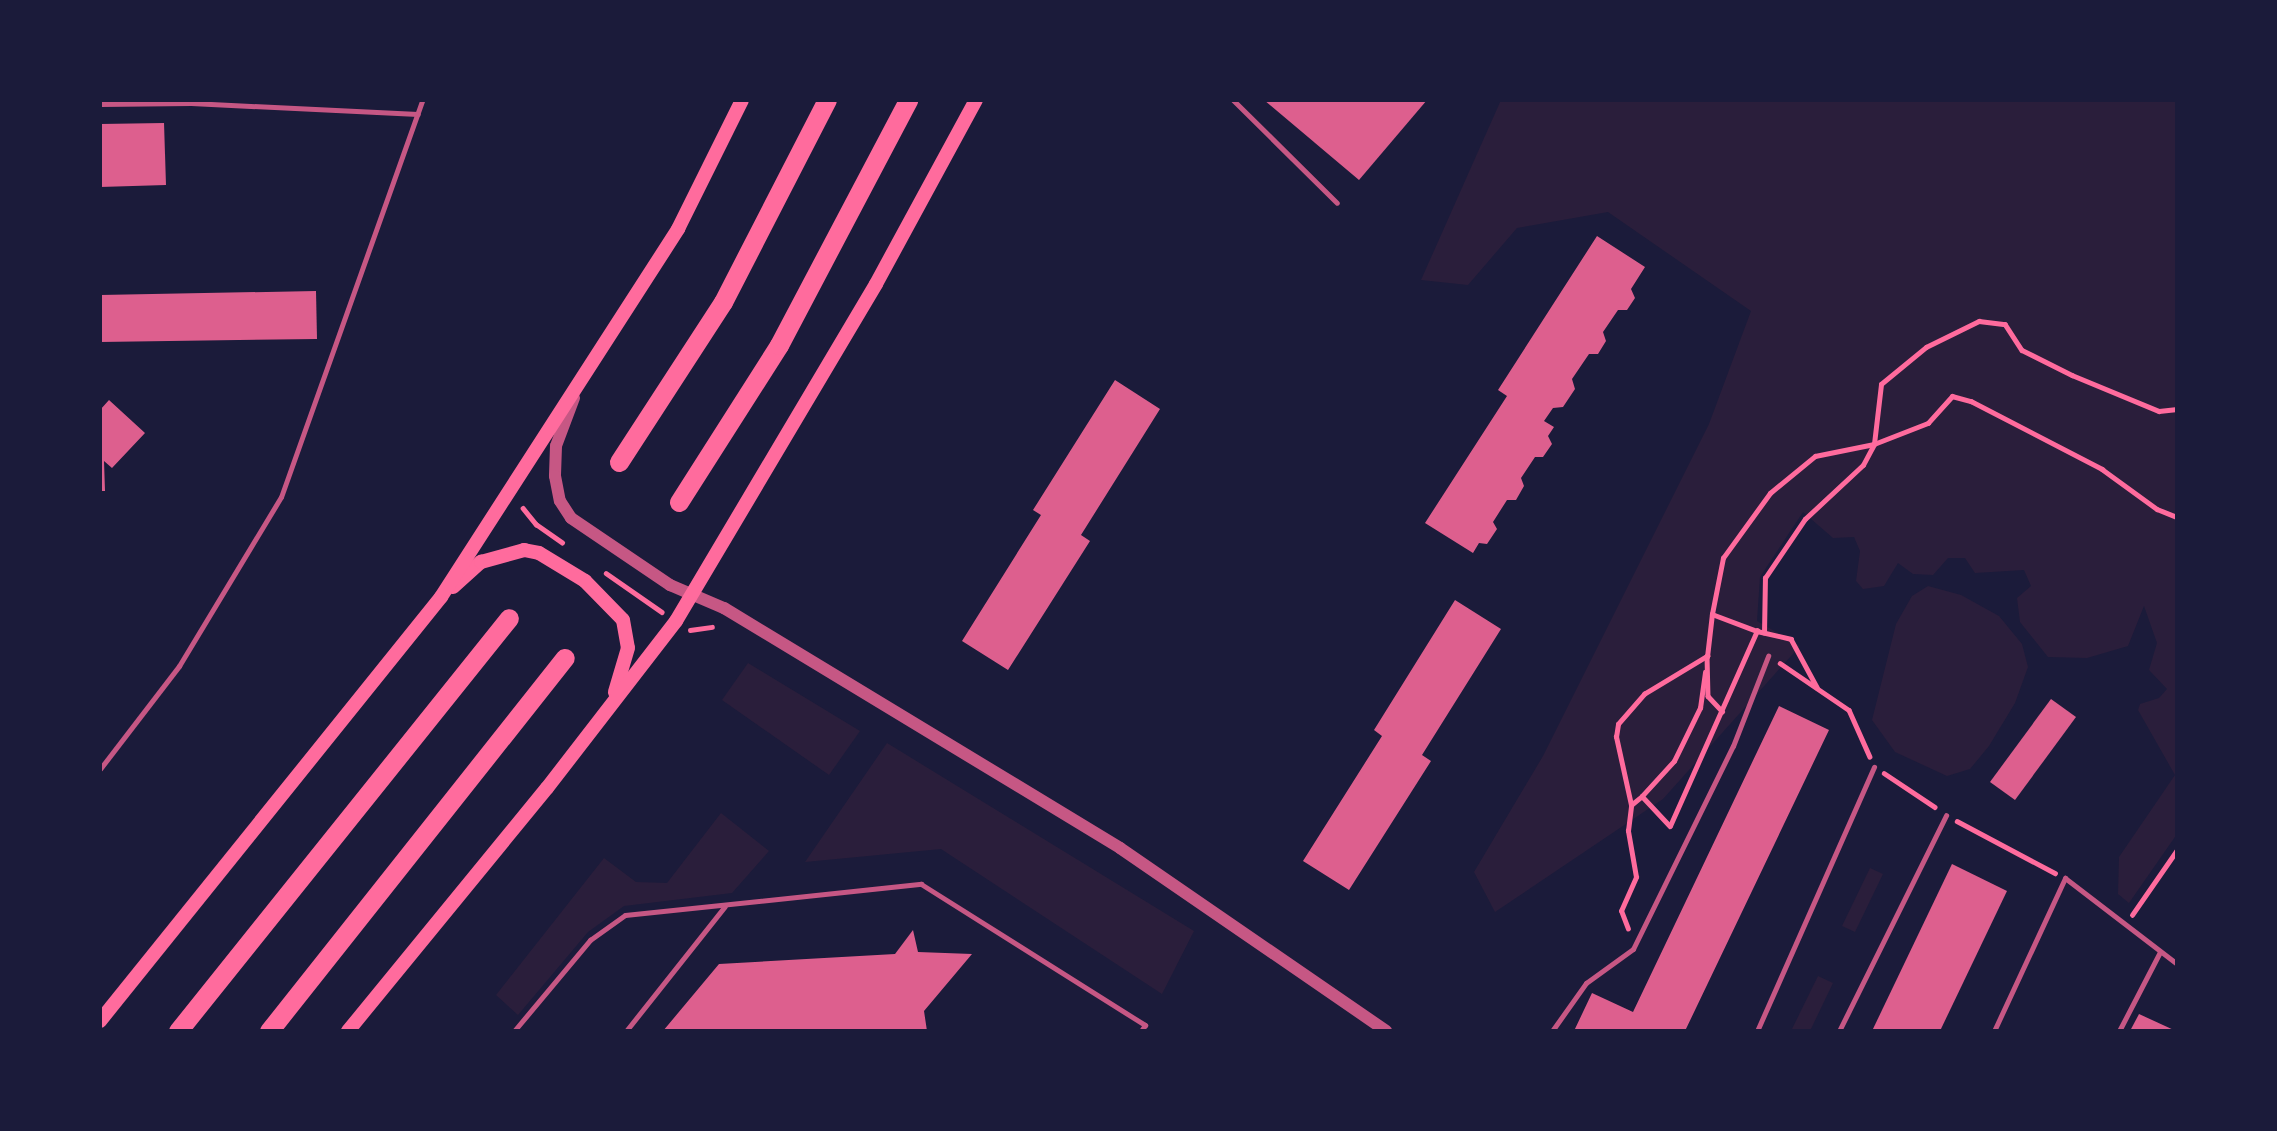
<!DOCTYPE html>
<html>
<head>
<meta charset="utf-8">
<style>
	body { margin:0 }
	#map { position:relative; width:2277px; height:1131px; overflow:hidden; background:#1b1b3a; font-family:"Work Sans",sans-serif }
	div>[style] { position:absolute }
	.green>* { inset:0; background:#2a1e3b }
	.building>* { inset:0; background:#dd5f8e }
	.path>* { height:4.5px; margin:-2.25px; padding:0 2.25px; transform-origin:2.25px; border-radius:2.25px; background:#ff6b9d }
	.service>* { height:5px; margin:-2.5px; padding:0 2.5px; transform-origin:2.5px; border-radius:2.5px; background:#c65784 }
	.tertiary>* { height:12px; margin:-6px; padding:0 6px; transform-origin:6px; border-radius:6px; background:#c65784 }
	.secondary>* { height:14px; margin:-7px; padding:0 7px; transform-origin:7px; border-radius:7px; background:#ff6b9d }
	.trunk>* { height:19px; margin:-9.5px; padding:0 9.5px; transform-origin:9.5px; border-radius:9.5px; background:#ff6b9d }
	span { translate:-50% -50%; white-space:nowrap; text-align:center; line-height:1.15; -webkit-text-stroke:7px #1b1b3a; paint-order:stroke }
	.frame { position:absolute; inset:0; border:102px solid #1b1b3a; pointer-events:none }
</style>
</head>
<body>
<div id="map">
	<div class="green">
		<i style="clip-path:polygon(1501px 100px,2177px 100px,2177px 834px,2129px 903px,2118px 894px,2119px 857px,2175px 775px,2138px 710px,2140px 704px,2159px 698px,2167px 689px,2149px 670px,2157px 643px,2144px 606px,2128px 646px,2087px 658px,2048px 657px,2020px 622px,2017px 598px,2031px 586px,2024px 570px,1975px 573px,1965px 558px,1948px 558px,1933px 575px,1913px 574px,1898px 563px,1884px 586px,1863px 589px,1856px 581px,1860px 551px,1854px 537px,1833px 538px,1803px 512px,1760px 577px,1757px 621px,1800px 646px,1663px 799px,1495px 912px,1474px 872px,1543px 756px,1709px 424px,1751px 311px,1608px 212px,1517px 228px,1468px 285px,1421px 280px)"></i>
		<i style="clip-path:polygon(1928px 586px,1961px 595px,1999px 616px,2022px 644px,2028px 667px,2015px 703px,1989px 746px,1970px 769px,1947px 776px,1895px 752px,1872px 720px,1896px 624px,1912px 596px)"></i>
		<i style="clip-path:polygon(748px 663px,860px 731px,829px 775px,722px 700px)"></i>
		<i style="clip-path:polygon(887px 743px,1194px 931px,1162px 994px,941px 849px,805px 862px)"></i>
		<i style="clip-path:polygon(721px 813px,769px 851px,732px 893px,624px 906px,588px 932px,518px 1015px,496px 995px,604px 858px,636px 882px,667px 883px)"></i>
		<i style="clip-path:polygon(1870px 868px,1883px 874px,1855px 932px,1842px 926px)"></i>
		<i style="clip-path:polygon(1818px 976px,1833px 983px,1810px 1031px,1791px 1031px)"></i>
	</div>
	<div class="building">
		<i style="clip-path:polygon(1264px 100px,1427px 100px,1359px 180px)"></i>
		<i style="clip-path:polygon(164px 123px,166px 185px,100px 187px,100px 124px)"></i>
		<i style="clip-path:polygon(1597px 236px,1645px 267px,1631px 289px,1635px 298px,1627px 310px,1618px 310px,1603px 332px,1606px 341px,1598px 354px,1589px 354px,1572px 379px,1575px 389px,1563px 407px,1553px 408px,1544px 421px,1554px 427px,1548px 436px,1552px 444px,1543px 457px,1535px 457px,1521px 478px,1524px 486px,1516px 500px,1507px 500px,1493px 522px,1497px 529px,1487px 544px,1479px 543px,1473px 553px,1425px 523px,1507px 396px,1498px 390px)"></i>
		<i style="clip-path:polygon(316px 291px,317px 339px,100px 342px,100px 295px)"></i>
		<i style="clip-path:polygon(1115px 380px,1160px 409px,1081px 535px,1090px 541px,1008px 670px,962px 641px,1041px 515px,1033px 510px)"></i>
		<i style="clip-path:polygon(109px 400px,145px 433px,112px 468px,104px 461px,105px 491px,100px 491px,100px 410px)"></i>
		<i style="clip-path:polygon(1455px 600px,1501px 629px,1422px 755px,1431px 761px,1349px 890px,1303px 861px,1382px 736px,1374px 730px)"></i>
		<i style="clip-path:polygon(2051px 699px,2076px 717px,2015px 800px,1990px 782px)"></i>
		<i style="clip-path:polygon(1779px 706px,1829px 730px,1685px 1031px,1574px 1031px,1592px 993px,1633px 1012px)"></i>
		<i style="clip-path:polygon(1952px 864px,2007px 891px,1940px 1031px,1872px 1031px)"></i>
		<i style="clip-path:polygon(913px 930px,918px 952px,972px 954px,924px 1011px,927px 1031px,663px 1031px,719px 964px,895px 954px)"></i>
		<i style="clip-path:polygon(2139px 1014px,2176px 1031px,2130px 1031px)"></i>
	</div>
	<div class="path">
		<i style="left:523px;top:508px;width:21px;rotate:51deg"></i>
		<i style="left:536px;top:524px;width:32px;rotate:35deg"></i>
		<i style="left:606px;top:573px;width:68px;rotate:34.9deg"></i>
		<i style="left:1712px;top:614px;width:57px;rotate:-78.9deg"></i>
		<i style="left:1723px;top:558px;width:80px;rotate:-54.1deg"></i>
		<i style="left:1770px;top:493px;width:58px;rotate:-39.4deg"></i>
		<i style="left:1815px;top:456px;width:60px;rotate:-11.5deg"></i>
		<i style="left:1874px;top:444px;width:58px;rotate:-21.3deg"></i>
		<i style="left:1928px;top:423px;width:36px;rotate:-48deg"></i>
		<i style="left:1952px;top:396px;width:20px;rotate:15deg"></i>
		<i style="left:1971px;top:401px;width:148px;rotate:27.4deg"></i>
		<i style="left:2102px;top:469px;width:68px;rotate:36deg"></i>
		<i style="left:2157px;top:509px;width:22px;rotate:22deg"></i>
		<i style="left:690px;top:630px;width:22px;rotate:-8deg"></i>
		<i style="left:1764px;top:633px;width:55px;rotate:-89deg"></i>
		<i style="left:1765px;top:578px;width:71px;rotate:-55.9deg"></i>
		<i style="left:1805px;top:519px;width:79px;rotate:-43deg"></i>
		<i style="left:1863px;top:465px;width:24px;rotate:-62deg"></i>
		<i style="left:1874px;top:444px;width:60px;rotate:-83.3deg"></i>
		<i style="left:1881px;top:384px;width:58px;rotate:-39.4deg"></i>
		<i style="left:1926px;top:347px;width:59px;rotate:-26.1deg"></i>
		<i style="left:1979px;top:321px;width:26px;rotate:7deg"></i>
		<i style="left:2005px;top:324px;width:31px;rotate:57deg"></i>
		<i style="left:2022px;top:350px;width:56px;rotate:26.6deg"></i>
		<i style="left:2072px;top:375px;width:94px;rotate:22.5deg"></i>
		<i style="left:2159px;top:411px;width:18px;rotate:-6deg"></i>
		<i style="left:1707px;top:657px;width:43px;rotate:-83.4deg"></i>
		<i style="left:1712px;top:614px;width:48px;rotate:20.7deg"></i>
		<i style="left:1780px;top:663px;width:83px;rotate:34.3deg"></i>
		<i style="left:1849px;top:710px;width:51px;rotate:65.9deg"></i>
		<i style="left:1884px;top:773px;width:61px;rotate:33.7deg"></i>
		<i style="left:1642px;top:796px;width:47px;rotate:-47.6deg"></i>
		<i style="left:1674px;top:761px;width:59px;rotate:-63.9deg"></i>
		<i style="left:1700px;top:708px;width:36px;rotate:-82deg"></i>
		<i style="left:1631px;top:805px;width:70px;rotate:-102.4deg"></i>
		<i style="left:1616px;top:737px;width:13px;rotate:-81deg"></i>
		<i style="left:1618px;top:724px;width:40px;rotate:-49deg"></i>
		<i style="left:1644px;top:694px;width:74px;rotate:-31.1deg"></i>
		<i style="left:1707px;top:656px;width:40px;rotate:88.6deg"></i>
		<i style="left:1708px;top:696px;width:21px;rotate:47deg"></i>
		<i style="left:1957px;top:821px;width:111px;rotate:28deg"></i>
		<i style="left:2132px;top:915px;width:79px;rotate:-55.3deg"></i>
		<i style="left:1628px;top:929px;width:19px;rotate:-111deg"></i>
		<i style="left:1621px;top:911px;width:37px;rotate:-66deg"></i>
		<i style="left:1636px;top:877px;width:47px;rotate:-99.9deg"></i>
		<i style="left:1628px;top:831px;width:26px;rotate:-83deg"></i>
		<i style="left:1631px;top:805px;width:14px;rotate:-39deg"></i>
		<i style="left:1642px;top:796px;width:41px;rotate:47deg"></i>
		<i style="left:1670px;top:826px;width:214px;rotate:-66deg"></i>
		<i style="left:1757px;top:631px;width:35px;rotate:13deg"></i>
		<i style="left:1791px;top:639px;width:55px;rotate:61.6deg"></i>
	</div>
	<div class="service">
		<i style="left:1233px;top:100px;width:146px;rotate:44.7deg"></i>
		<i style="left:100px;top:104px;width:91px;rotate:-0.6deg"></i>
		<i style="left:191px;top:103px;width:227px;rotate:2.8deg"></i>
		<i style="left:100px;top:769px;width:130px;rotate:-52.5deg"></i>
		<i style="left:179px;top:666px;width:197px;rotate:-58.9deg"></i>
		<i style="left:281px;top:497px;width:421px;rotate:-70.4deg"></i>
		<i style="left:514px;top:1031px;width:119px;rotate:-50.1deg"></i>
		<i style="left:590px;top:940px;width:43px;rotate:-35.5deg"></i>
		<i style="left:625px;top:915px;width:298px;rotate:-6deg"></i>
		<i style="left:921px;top:884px;width:265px;rotate:32.2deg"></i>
		<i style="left:1145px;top:1025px;width:7px;rotate:124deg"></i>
		<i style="left:626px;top:1031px;width:159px;rotate:-51.6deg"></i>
		<i style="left:1552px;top:1031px;width:59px;rotate:-54.7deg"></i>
		<i style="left:1586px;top:983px;width:58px;rotate:-35.9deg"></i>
		<i style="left:1633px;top:949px;width:226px;rotate:-63.8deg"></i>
		<i style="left:1733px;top:746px;width:97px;rotate:-68.7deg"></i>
		<i style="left:1757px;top:1031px;width:289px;rotate:-66.1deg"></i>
		<i style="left:1839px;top:1031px;width:241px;rotate:-63.6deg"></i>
		<i style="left:1994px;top:1031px;width:169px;rotate:-65.1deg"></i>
		<i style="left:2065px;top:878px;width:141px;rotate:37.5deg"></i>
		<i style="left:2119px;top:1031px;width:89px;rotate:-62.6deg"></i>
	</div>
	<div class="tertiary">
		<i style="left:574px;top:398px;width:51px;rotate:110.6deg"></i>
		<i style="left:556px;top:446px;width:30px;rotate:92deg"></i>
		<i style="left:555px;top:476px;width:25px;rotate:79deg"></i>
		<i style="left:560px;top:501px;width:20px;rotate:57deg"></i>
		<i style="left:571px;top:518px;width:120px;rotate:34.1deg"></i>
		<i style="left:670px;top:585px;width:59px;rotate:23.1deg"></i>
		<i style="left:724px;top:608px;width:463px;rotate:31.2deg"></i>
		<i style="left:1120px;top:848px;width:323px;rotate:34.5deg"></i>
	</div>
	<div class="secondary">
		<i style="left:453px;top:587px;width:38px;rotate:-42deg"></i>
		<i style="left:481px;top:562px;width:45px;rotate:-15.6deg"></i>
		<i style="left:524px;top:550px;width:15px;rotate:11deg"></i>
		<i style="left:539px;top:553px;width:54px;rotate:31.3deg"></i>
		<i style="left:585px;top:581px;width:54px;rotate:45.7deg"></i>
		<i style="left:623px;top:620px;width:28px;rotate:80deg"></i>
		<i style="left:628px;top:648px;width:46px;rotate:106.5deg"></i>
		<i style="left:100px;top:1021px;width:544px;rotate:-51.19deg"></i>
		<i style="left:441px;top:597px;width:438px;rotate:-57.2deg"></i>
		<i style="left:678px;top:229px;width:144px;rotate:-63.6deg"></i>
		<i style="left:348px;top:1031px;width:314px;rotate:-50.7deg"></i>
		<i style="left:547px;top:788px;width:211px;rotate:-52.3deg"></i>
		<i style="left:676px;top:621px;width:392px;rotate:-59.3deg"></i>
		<i style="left:876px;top:284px;width:209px;rotate:-61.5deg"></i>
	</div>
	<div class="trunk">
		<i style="left:619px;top:462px;width:191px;rotate:-57deg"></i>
		<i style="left:723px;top:302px;width:227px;rotate:-62.8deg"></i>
		<i style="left:679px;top:502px;width:186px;rotate:-57.5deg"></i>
		<i style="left:779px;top:345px;width:277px;rotate:-62.2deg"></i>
		<i style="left:178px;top:1031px;width:529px;rotate:-51.29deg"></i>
		<i style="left:269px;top:1031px;width:476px;rotate:-51.6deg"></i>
	</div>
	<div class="frame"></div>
</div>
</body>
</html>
